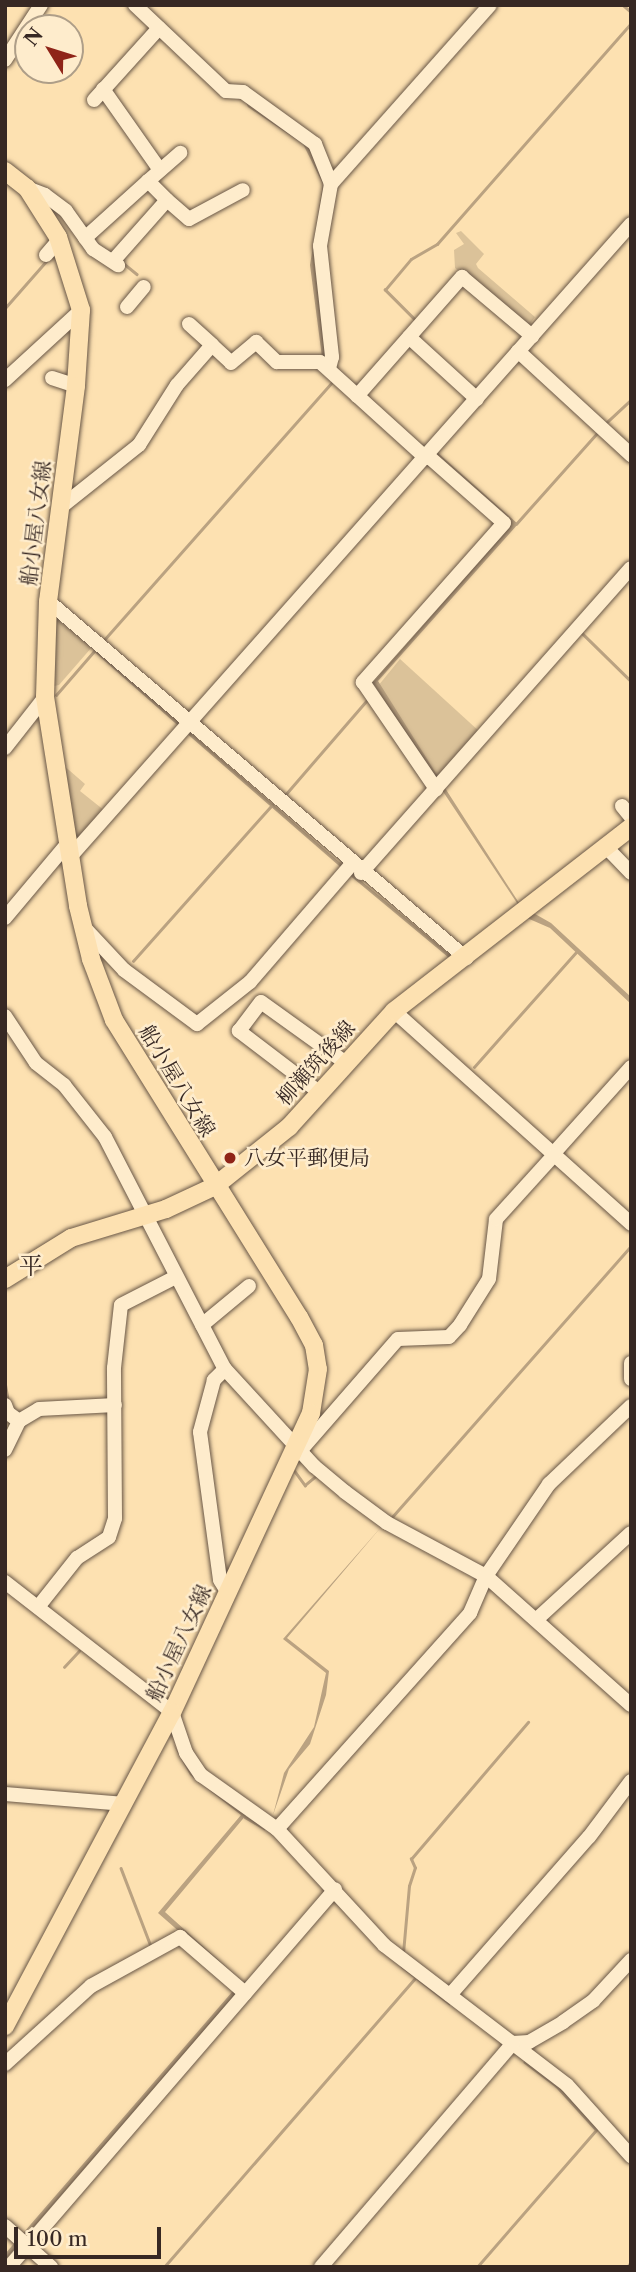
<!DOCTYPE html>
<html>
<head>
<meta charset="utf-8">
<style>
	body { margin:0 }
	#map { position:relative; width:636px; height:2272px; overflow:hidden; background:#fde1b1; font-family:"Libre Caslon Text","Noto Serif JP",serif }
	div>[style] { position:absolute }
	.green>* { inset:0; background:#dbc299 }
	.water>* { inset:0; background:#baa281 }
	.stream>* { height:2.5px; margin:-1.25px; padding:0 1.25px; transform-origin:1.25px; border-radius:1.25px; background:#baa281 }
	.roads { filter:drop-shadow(0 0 2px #685646) drop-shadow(0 0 2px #685646) }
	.minor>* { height:14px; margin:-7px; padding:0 7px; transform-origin:7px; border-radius:7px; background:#feeccc }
	.major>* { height:18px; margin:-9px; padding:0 9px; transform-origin:9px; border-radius:9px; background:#fde1b1 }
	.dots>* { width:19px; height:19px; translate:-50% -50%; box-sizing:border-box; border:4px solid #feeccc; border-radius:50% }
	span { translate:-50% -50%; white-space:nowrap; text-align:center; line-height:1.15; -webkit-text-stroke:5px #feeccc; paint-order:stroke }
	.street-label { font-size:21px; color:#372823 }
	.poi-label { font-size:21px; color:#372823 }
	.left { translate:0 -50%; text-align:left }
	.quarter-label { font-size:24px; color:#372823 }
	.frame { position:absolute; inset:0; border:7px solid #372823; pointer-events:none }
	.north { position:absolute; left:14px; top:14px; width:70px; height:70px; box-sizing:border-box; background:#feeccc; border:2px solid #ae9e88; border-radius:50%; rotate:308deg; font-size:19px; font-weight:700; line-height:28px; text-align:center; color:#372823 }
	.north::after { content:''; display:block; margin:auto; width:24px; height:32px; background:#8f2418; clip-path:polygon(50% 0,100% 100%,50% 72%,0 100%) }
	.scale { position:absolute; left:14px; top:2227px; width:147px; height:32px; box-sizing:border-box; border:4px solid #372823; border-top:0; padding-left:9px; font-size:21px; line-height:24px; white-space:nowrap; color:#372823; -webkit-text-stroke:5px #feeccc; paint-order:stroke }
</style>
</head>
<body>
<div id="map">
	<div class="green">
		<i style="clip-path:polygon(461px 231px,484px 254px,476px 264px,478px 268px,535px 317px,527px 328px,455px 268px,454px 250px,464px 244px,456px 233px)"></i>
		<i style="clip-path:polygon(53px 616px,92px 647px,59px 685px,54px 686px)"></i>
		<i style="clip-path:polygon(400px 659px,480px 732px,439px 778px,378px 686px)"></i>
		<i style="clip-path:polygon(62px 764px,85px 784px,80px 791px,105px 811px,77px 846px)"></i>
	</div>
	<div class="water">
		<i style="clip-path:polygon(244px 98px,306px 141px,326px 181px,314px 262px,327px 356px,322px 357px,310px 265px,323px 184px,303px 144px,248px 107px)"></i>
		<i style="clip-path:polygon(438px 453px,518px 524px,378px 681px,439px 778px,435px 780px,373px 683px,509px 527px,435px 457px)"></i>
		<i style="clip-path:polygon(445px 788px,521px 906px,551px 923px,631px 997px,631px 1004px,550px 928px,527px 918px,442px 790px)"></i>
		<i style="clip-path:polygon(382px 1526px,287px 1638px,329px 1671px,326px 1695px,310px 1744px,289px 1769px,273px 1815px,284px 1773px,314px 1727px,326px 1673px,283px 1639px)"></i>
		<i style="clip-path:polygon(173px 1744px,182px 1758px,247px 1814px,165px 1912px,245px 1984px,5px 2260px,5px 2254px,239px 1984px,158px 1913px,241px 1815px,190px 1775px)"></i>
	</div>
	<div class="stream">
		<i style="left:623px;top:5px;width:11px;rotate:41deg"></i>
		<i style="left:122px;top:262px;width:19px;rotate:39deg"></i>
		<i style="left:5px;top:308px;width:65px;rotate:-48.7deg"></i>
		<i style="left:416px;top:321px;width:44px;rotate:-135deg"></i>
		<i style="left:385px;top:290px;width:40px;rotate:-50deg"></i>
		<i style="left:411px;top:259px;width:30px;rotate:-30deg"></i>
		<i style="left:437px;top:244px;width:294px;rotate:-48.7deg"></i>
		<i style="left:607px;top:422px;width:33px;rotate:-43deg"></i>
		<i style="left:516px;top:524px;width:122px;rotate:-48.3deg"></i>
		<i style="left:582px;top:633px;width:69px;rotate:44.4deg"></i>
		<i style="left:103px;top:641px;width:347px;rotate:-48.5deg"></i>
		<i style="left:56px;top:695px;width:60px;rotate:-49.1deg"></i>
		<i style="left:95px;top:650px;width:112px;rotate:41.4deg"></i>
		<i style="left:190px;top:734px;width:203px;rotate:41deg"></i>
		<i style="left:285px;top:795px;width:125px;rotate:-49.2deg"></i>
		<i style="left:352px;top:875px;width:130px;rotate:39.7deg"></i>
		<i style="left:133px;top:961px;width:209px;rotate:-48.3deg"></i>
		<i style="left:474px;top:1067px;width:154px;rotate:-48.4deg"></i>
		<i style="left:5px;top:1382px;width:17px;rotate:80deg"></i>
		<i style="left:294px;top:1470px;width:19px;rotate:54deg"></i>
		<i style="left:305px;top:1485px;width:16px;rotate:-40deg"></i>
		<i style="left:392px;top:1517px;width:361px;rotate:-48.6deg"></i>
		<i style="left:64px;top:1667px;width:22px;rotate:-47deg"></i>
		<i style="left:245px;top:1817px;width:22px;rotate:30deg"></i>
		<i style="left:121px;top:1868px;width:84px;rotate:69deg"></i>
		<i style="left:403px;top:1953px;width:67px;rotate:-84.9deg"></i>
		<i style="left:409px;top:1886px;width:19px;rotate:-72deg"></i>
		<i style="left:415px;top:1868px;width:10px;rotate:-114deg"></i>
		<i style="left:411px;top:1859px;width:180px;rotate:-49.5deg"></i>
		<i style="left:402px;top:1966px;width:60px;rotate:38.2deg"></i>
		<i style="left:164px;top:2267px;width:381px;rotate:-49deg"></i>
		<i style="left:477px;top:2267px;width:181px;rotate:-49deg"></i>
		<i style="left:596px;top:2130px;width:59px;rotate:-132.3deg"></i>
		<i style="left:556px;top:2086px;width:39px;rotate:-143deg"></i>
		<i style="left:627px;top:2267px;width:6px;rotate:-51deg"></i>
	</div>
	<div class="roads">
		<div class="minor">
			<i style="left:135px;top:5px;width:125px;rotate:43.4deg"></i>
			<i style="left:226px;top:91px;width:17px;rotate:3deg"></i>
			<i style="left:243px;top:92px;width:89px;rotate:35.8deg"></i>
			<i style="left:315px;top:144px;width:43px;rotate:68.2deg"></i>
			<i style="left:331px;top:184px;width:63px;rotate:100.1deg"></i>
			<i style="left:320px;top:246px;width:112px;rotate:83.8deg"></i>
			<i style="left:332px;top:357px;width:11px;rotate:105deg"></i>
			<i style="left:5px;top:60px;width:66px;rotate:-56.8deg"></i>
			<i style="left:103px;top:89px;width:99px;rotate:54.9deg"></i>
			<i style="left:94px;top:100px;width:97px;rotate:-47.9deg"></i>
			<i style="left:331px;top:184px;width:239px;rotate:-48.4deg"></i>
			<i style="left:27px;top:188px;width:19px;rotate:21deg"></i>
			<i style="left:45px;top:195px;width:26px;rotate:37deg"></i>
			<i style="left:66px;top:211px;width:47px;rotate:54.6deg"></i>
			<i style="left:93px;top:249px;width:30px;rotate:33deg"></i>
			<i style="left:167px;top:200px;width:27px;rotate:-135deg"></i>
			<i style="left:148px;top:181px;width:43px;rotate:-41.2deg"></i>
			<i style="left:85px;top:238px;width:85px;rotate:-42.1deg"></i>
			<i style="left:46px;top:255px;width:20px;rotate:-49deg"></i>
			<i style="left:113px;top:261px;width:81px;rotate:-48.5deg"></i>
			<i style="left:167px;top:200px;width:29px;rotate:41deg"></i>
			<i style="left:189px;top:219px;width:61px;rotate:-28.2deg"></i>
			<i style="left:127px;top:307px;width:26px;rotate:-50deg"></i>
			<i style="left:189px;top:324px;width:31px;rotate:42deg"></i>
			<i style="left:409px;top:337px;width:92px;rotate:42.4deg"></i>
			<i style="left:518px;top:351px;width:154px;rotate:42.6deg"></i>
			<i style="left:52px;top:378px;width:25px;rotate:18deg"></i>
			<i style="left:5px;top:380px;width:103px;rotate:-42.6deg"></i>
			<i style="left:357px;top:396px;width:159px;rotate:-48.6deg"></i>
			<i style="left:462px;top:277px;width:92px;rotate:40.1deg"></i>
			<i style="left:428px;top:456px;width:101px;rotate:41.4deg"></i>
			<i style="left:504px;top:523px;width:213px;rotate:131.6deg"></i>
			<i style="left:363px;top:682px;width:130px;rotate:55.7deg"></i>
			<i style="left:61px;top:507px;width:100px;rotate:-38.5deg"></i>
			<i style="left:139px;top:445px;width:71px;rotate:-57.7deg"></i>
			<i style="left:177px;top:385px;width:53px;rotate:-48.8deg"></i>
			<i style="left:212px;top:345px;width:26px;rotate:43deg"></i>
			<i style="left:231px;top:363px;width:33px;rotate:-40deg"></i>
			<i style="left:256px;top:342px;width:29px;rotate:44deg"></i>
			<i style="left:277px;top:362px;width:43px"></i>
			<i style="left:320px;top:362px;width:143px;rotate:42.2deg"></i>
			<i style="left:48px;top:601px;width:550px;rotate:40.5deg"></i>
			<i style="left:5px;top:748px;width:65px;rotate:-51.9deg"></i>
			<i style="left:622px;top:806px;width:14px;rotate:51deg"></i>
			<i style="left:606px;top:847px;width:36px;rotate:46deg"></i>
			<i style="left:70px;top:857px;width:846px;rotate:-48.45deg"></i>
			<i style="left:361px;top:873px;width:407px;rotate:-48.5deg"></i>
			<i style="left:5px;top:918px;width:98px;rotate:-50deg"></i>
			<i style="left:82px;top:925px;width:62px;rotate:47deg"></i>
			<i style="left:124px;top:970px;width:91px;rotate:36.5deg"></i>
			<i style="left:197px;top:1024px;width:68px;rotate:-38.4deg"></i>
			<i style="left:250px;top:982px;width:156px;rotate:-49.2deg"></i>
			<i style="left:394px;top:1011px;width:319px;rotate:41.9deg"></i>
			<i style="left:5px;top:1016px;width:56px;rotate:56.6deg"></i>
			<i style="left:36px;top:1063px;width:36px;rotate:38deg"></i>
			<i style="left:64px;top:1085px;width:66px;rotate:51.7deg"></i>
			<i style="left:105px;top:1137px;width:261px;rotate:62.7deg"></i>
			<i style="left:225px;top:1369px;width:132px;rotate:47.5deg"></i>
			<i style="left:314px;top:1466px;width:40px;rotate:40deg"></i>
			<i style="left:345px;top:1492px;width:52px;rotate:36.4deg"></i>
			<i style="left:387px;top:1523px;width:112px;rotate:28.2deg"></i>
			<i style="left:486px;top:1576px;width:194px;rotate:41.7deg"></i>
			<i style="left:319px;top:1092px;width:101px;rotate:-142.7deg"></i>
			<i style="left:239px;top:1031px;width:36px;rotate:-53deg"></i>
			<i style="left:261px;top:1002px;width:105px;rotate:35.7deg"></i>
			<i style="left:553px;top:1154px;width:117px;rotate:-48.1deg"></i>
			<i style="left:202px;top:1325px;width:61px;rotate:-39.7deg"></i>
			<i style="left:631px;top:1363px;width:16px;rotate:90deg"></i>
			<i style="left:225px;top:1369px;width:16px;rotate:135deg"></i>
			<i style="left:214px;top:1380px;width:54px;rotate:105.1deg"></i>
			<i style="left:200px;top:1432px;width:149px;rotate:82.3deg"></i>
			<i style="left:220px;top:1580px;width:15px;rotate:58deg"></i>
			<i style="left:5px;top:1405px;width:9px;rotate:69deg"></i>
			<i style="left:8px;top:1413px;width:14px;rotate:36deg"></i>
			<i style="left:5px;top:1450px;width:32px;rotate:-64deg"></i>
			<i style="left:19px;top:1421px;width:23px;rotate:-31deg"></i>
			<i style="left:39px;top:1409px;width:76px;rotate:-3deg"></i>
			<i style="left:301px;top:1450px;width:147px;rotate:-48.9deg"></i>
			<i style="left:398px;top:1339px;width:51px;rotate:-2.2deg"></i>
			<i style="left:449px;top:1337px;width:16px;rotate:-47deg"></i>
			<i style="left:460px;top:1325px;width:54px;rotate:-57.8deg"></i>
			<i style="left:489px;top:1279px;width:60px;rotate:-83.3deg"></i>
			<i style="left:496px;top:1219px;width:86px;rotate:-47.8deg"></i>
			<i style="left:5px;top:1582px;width:212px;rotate:37.9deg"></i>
			<i style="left:172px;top:1712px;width:43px;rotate:71.1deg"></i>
			<i style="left:186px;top:1753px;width:27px;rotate:56deg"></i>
			<i style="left:201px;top:1775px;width:93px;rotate:35.4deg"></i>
			<i style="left:277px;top:1829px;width:158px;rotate:47.3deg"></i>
			<i style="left:384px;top:1945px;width:230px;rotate:37.4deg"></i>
			<i style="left:567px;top:2085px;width:96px;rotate:48deg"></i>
			<i style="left:38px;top:1607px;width:63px;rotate:-51.5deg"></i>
			<i style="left:77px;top:1558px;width:38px;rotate:-33deg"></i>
			<i style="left:109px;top:1537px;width:20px;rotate:-72deg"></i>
			<i style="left:115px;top:1518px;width:150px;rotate:-90.4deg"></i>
			<i style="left:114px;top:1368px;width:63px;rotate:-83.7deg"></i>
			<i style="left:121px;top:1305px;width:62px;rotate:-27deg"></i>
			<i style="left:537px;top:1619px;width:127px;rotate:-42.5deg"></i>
			<i style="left:5px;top:1794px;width:120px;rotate:4.8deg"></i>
			<i style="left:277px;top:1829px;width:290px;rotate:-48.2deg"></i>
			<i style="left:470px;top:1613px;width:40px;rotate:-66.6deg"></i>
			<i style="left:486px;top:1576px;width:112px;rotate:-55.6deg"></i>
			<i style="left:549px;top:1484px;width:113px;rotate:-43.6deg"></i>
			<i style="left:450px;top:1995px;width:210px;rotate:-48.7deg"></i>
			<i style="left:589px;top:1837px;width:70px;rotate:-53.1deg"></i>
			<i style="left:513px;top:2043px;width:16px;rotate:-4deg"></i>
			<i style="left:529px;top:2042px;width:39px;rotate:-30deg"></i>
			<i style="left:563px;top:2022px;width:37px;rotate:-35deg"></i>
			<i style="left:593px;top:2001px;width:56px;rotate:-47.2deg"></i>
			<i style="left:5px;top:2064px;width:116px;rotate:-42.2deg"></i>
			<i style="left:91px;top:1986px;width:102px;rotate:-28.8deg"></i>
			<i style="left:180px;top:1937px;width:86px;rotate:40.7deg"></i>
			<i style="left:5px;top:2226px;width:62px;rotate:41.7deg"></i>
			<i style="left:9px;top:2267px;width:499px;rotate:-49.2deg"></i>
			<i style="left:321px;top:2267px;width:295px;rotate:-49.4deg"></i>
		</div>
		<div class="major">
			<i style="left:5px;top:171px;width:28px;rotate:38deg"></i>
			<i style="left:27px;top:188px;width:58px;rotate:57.7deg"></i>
			<i style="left:58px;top:237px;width:77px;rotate:72.5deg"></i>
			<i style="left:81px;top:310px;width:76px;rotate:93.8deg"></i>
			<i style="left:76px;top:386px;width:217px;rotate:97.4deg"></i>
			<i style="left:48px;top:601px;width:96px;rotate:91.8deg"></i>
			<i style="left:45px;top:697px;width:212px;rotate:81deg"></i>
			<i style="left:78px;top:906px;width:55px;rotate:76.2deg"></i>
			<i style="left:91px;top:959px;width:65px;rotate:69.3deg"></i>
			<i style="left:114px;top:1020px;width:350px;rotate:58.1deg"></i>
			<i style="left:299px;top:1317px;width:32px;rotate:62deg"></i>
			<i style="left:314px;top:1345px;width:24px;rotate:81deg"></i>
			<i style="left:318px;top:1369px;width:45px;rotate:99deg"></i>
			<i style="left:311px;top:1413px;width:330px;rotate:114.9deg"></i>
			<i style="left:172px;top:1712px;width:356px;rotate:118deg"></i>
			<i style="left:5px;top:1279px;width:78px;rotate:-31.8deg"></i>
			<i style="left:71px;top:1238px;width:99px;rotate:-17deg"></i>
			<i style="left:166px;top:1209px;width:54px;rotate:-25.1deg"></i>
			<i style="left:215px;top:1186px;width:95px;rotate:-38.6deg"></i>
			<i style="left:289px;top:1127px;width:156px;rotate:-47.8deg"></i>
			<i style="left:394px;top:1011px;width:300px;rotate:-37.8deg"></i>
		</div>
	</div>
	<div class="dots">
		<i style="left:230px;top:1158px;background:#8f2418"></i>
	</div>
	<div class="street-label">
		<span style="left:36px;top:523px;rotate:-83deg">船小屋八女線</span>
		<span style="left:316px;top:1063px;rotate:-48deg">柳瀬筑後線</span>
		<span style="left:177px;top:1081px;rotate:59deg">船小屋八女線</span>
		<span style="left:179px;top:1643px;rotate:-65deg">船小屋八女線</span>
	</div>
	<div class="poi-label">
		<span class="left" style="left:244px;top:1158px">八女平郵便局</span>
	</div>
	<div class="quarter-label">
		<span style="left:31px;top:1266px">平</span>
	</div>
	<div class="frame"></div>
	<div class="north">N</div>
	<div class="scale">100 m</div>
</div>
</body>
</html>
